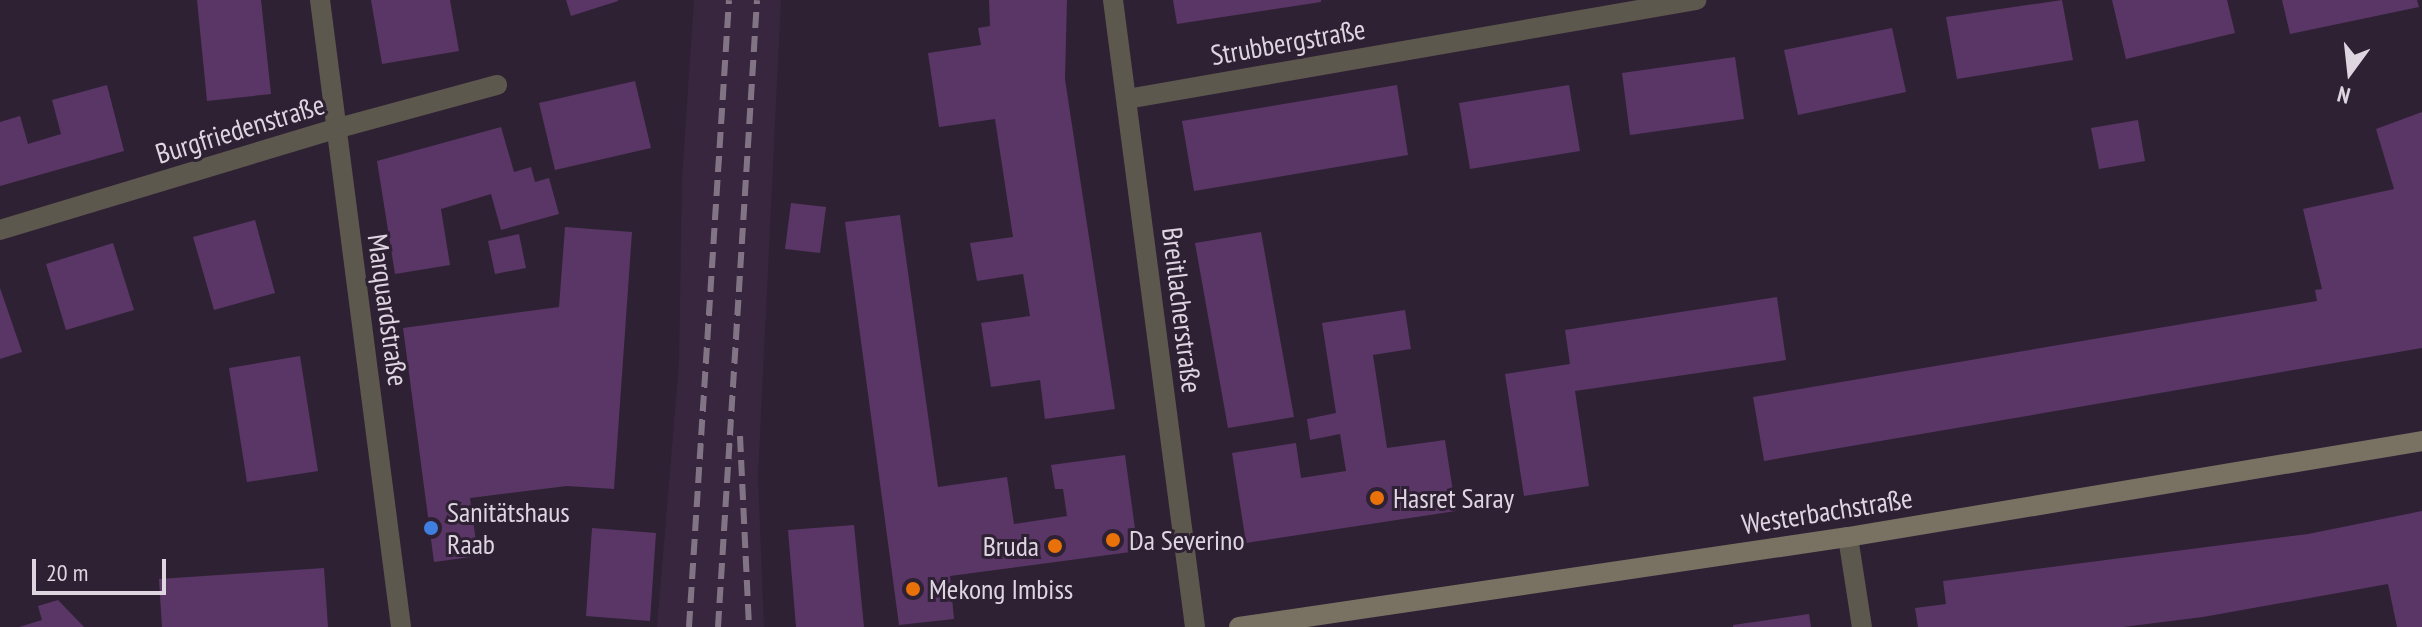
<!DOCTYPE html>
<html>
<head>
<meta charset="utf-8">
<style>
	body { margin:0 }
	#map { position:relative; width:2422px; height:627px; overflow:hidden; background:#2f2134; font-family:"PT Sans Narrow",sans-serif }
	div>[style] { position:absolute }
	.built>* { inset:0; background:#38263f }
	.building>* { inset:0; background:#593665 }
	.street>* { height:20px; margin:-10px; padding:0 10px; transform-origin:10px; border-radius:10px; background:#5c584d }
	.secondary>* { height:20px; margin:-10px; padding:0 10px; transform-origin:10px; border-radius:10px; background:#797262 }
	.rail>* { height:6px; margin-top:-3px; transform-origin:0; background:repeating-linear-gradient(90deg,#817585 0 16px,transparent 0 24px) }
	.dots>* { width:22px; height:22px; translate:-50% -50%; box-sizing:border-box; border:4px solid #2f2134; border-radius:50% }
	span { translate:-50% -50%; white-space:nowrap; text-align:center; line-height:1.15; -webkit-text-stroke:6px #2f2134; paint-order:stroke }
	.street-label { font-size:28px; color:#ded5e1 }
	.poi-label { font-size:28px; color:#ded5e1 }
	.left { translate:0 -50%; text-align:left }
	.right { translate:-100% -50%; text-align:right }
	.north { position:absolute; left:2310px; top:32px; width:80px; height:80px; -webkit-text-stroke:6px #2f2134; paint-order:stroke; rotate:195deg; font-size:22px; font-weight:700; line-height:32px; text-align:center; color:#ded5e1 }
	.north::after { content:''; display:block; margin:auto; width:28px; height:36px; background:#ded5e1; clip-path:polygon(50% 0,100% 100%,50% 72%,0 100%) }
	.scale { position:absolute; left:32px; top:559px; width:134px; height:36px; box-sizing:border-box; border:4px solid #ded5e1; border-top:0; padding-left:10px; font-size:24px; line-height:28px; white-space:nowrap; color:#ded5e1; -webkit-text-stroke:6px #2f2134; paint-order:stroke }
</style>
</head>
<body>
<div id="map">
	<div class="built">
		<i style="clip-path:polygon(694px 0,781px 0,758px 476px,764px 627px,657px 627px,679px 363px,682px 179px)"></i>
	</div>
	<div class="building">
		<i style="clip-path:polygon(197px 0,261px 0,271px 94px,207px 101px)"></i>
		<i style="clip-path:polygon(371px 0,450px 0,459px 51px,382px 64px)"></i>
		<i style="clip-path:polygon(566px 0,618px 0,618px 1px,571px 16px)"></i>
		<i style="clip-path:polygon(989px 0,1067px 0,1065px 79px,1115px 409px,1045px 419px,1040px 380px,991px 387px,981px 323px,1030px 316px,1023px 274px,977px 281px,970px 243px,1013px 237px,995px 119px,939px 127px,928px 53px,981px 45px,978px 28px,990px 26px)"></i>
		<i style="clip-path:polygon(1173px 0,1321px 0,1321px 2px,1177px 24px)"></i>
		<i style="clip-path:polygon(2062px 0,2073px 60px,1957px 79px,1946px 17px)"></i>
		<i style="clip-path:polygon(2112px 0,2227px 0,2235px 33px,2126px 59px)"></i>
		<i style="clip-path:polygon(2282px 0,2417px 0,2419px 7px,2290px 34px)"></i>
		<i style="clip-path:polygon(1892px 28px,1906px 92px,1798px 115px,1784px 50px)"></i>
		<i style="clip-path:polygon(1735px 57px,1744px 119px,1630px 135px,1622px 73px)"></i>
		<i style="clip-path:polygon(635px 81px,651px 148px,555px 170px,539px 103px)"></i>
		<i style="clip-path:polygon(107px 85px,124px 151px,0 186px,0 122px,20px 116px,28px 144px,61px 134px,52px 100px)"></i>
		<i style="clip-path:polygon(1397px 85px,1408px 155px,1194px 191px,1182px 121px)"></i>
		<i style="clip-path:polygon(1569px 85px,1580px 151px,1470px 169px,1459px 103px)"></i>
		<i style="clip-path:polygon(2422px 112px,2422px 348px,1764px 461px,1753px 397px,2317px 301px,2315px 290px,2322px 289px,2303px 209px,2394px 189px,2376px 129px)"></i>
		<i style="clip-path:polygon(2138px 120px,2145px 161px,2099px 169px,2091px 128px)"></i>
		<i style="clip-path:polygon(501px 127px,514px 172px,531px 167px,535px 182px,549px 178px,559px 214px,501px 230px,491px 194px,441px 209px,450px 265px,395px 274px,377px 161px)"></i>
		<i style="clip-path:polygon(791px 203px,826px 207px,820px 253px,785px 249px)"></i>
		<i style="clip-path:polygon(900px 215px,938px 487px,1007px 477px,1014px 524px,1067px 516px,1063px 489px,1055px 489px,1051px 465px,1125px 455px,1138px 551px,950px 576px,954px 619px,899px 625px,845px 222px)"></i>
		<i style="clip-path:polygon(255px 220px,275px 293px,214px 310px,193px 237px)"></i>
		<i style="clip-path:polygon(565px 227px,632px 232px,614px 489px,567px 486px,470px 498px,478px 556px,434px 562px,403px 328px,559px 307px)"></i>
		<i style="clip-path:polygon(1261px 232px,1294px 417px,1228px 428px,1195px 243px)"></i>
		<i style="clip-path:polygon(519px 234px,526px 268px,495px 274px,488px 241px)"></i>
		<i style="clip-path:polygon(113px 243px,134px 310px,66px 330px,46px 264px)"></i>
		<i style="clip-path:polygon(0 288px,22px 352px,0 359px)"></i>
		<i style="clip-path:polygon(1777px 297px,1786px 360px,1575px 391px,1589px 486px,1524px 496px,1505px 374px,1570px 364px,1565px 330px)"></i>
		<i style="clip-path:polygon(1405px 310px,1411px 349px,1373px 355px,1387px 448px,1445px 440px,1456px 511px,1246px 543px,1232px 453px,1296px 443px,1301px 478px,1346px 471px,1340px 434px,1310px 440px,1307px 419px,1336px 413px,1322px 323px)"></i>
		<i style="clip-path:polygon(300px 356px,318px 471px,247px 482px,229px 368px)"></i>
		<i style="clip-path:polygon(2422px 511px,2422px 627px,2397px 627px,2388px 584px,2203px 617px,2123px 627px,1918px 627px,1915px 608px,1946px 604px,1943px 581px,2308px 534px)"></i>
		<i style="clip-path:polygon(854px 525px,864px 627px,796px 627px,788px 530px)"></i>
		<i style="clip-path:polygon(592px 528px,656px 533px,650px 621px,586px 616px)"></i>
		<i style="clip-path:polygon(324px 568px,328px 627px,162px 627px,159px 579px)"></i>
		<i style="clip-path:polygon(58px 600px,84px 627px,19px 627px,42px 620px,38px 606px)"></i>
		<i style="clip-path:polygon(1809px 614px,1811px 627px,1733px 627px,1733px 625px)"></i>
	</div>
	<div class="street">
		<i style="left:320px;top:0;width:632px;rotate:82.64deg"></i>
		<i style="left:1113px;top:0;width:632px;rotate:82.55deg"></i>
		<i style="left:1127px;top:99px;width:578px;rotate:-9.87deg"></i>
		<i style="left:0;top:230px;width:350px;rotate:-16.8deg"></i>
		<i style="left:335px;top:129px;width:168px;rotate:-15.2deg"></i>
		<i style="left:1848px;top:537px;width:91px;rotate:81.2deg"></i>
	</div>
	<div class="secondary">
		<i style="left:1239px;top:627px;width:616px;rotate:-8.41deg"></i>
		<i style="left:1848px;top:537px;width:582px;rotate:-9.49deg"></i>
	</div>
	<div class="rail">
		<i style="left:740px;top:436px;width:191px;rotate:87.3deg"></i>
		<i style="left:689px;top:627px;width:628px;rotate:-86.35deg"></i>
		<i style="left:718px;top:627px;width:628px;rotate:-86.44deg"></i>
	</div>
	<div class="dots">
		<i style="left:1377px;top:498px;background:#e8710a"></i>
		<i style="left:431px;top:528px;background:#3f7fe0"></i>
		<i style="left:1113px;top:540px;background:#e8710a"></i>
		<i style="left:1055px;top:546px;background:#e8710a"></i>
		<i style="left:913px;top:589px;background:#e8710a"></i>
	</div>
	<div class="street-label">
		<span style="left:1288px;top:42px;rotate:-10deg">Strubbergstraße</span>
		<span style="left:240px;top:129px;rotate:-17deg">Burgfriedenstraße</span>
		<span style="left:388px;top:310px;rotate:82deg">Marquardstraße</span>
		<span style="left:1182px;top:310px;rotate:83deg">Breitlacherstraße</span>
		<span style="left:1827px;top:511px;rotate:-9deg">Westerbachstraße</span>
	</div>
	<div class="poi-label">
		<span class="left" style="left:1393px;top:498px">Hasret Saray</span>
		<span class="left" style="left:447px;top:528px">Sanitätshaus<br>Raab</span>
		<span class="left" style="left:1129px;top:540px">Da Severino</span>
		<span class="right" style="left:1039px;top:546px">Bruda</span>
		<span class="left" style="left:929px;top:589px">Mekong Imbiss</span>
	</div>
	<div class="north">N</div>
	<div class="scale">20 m</div>
</div>
</body>
</html>
